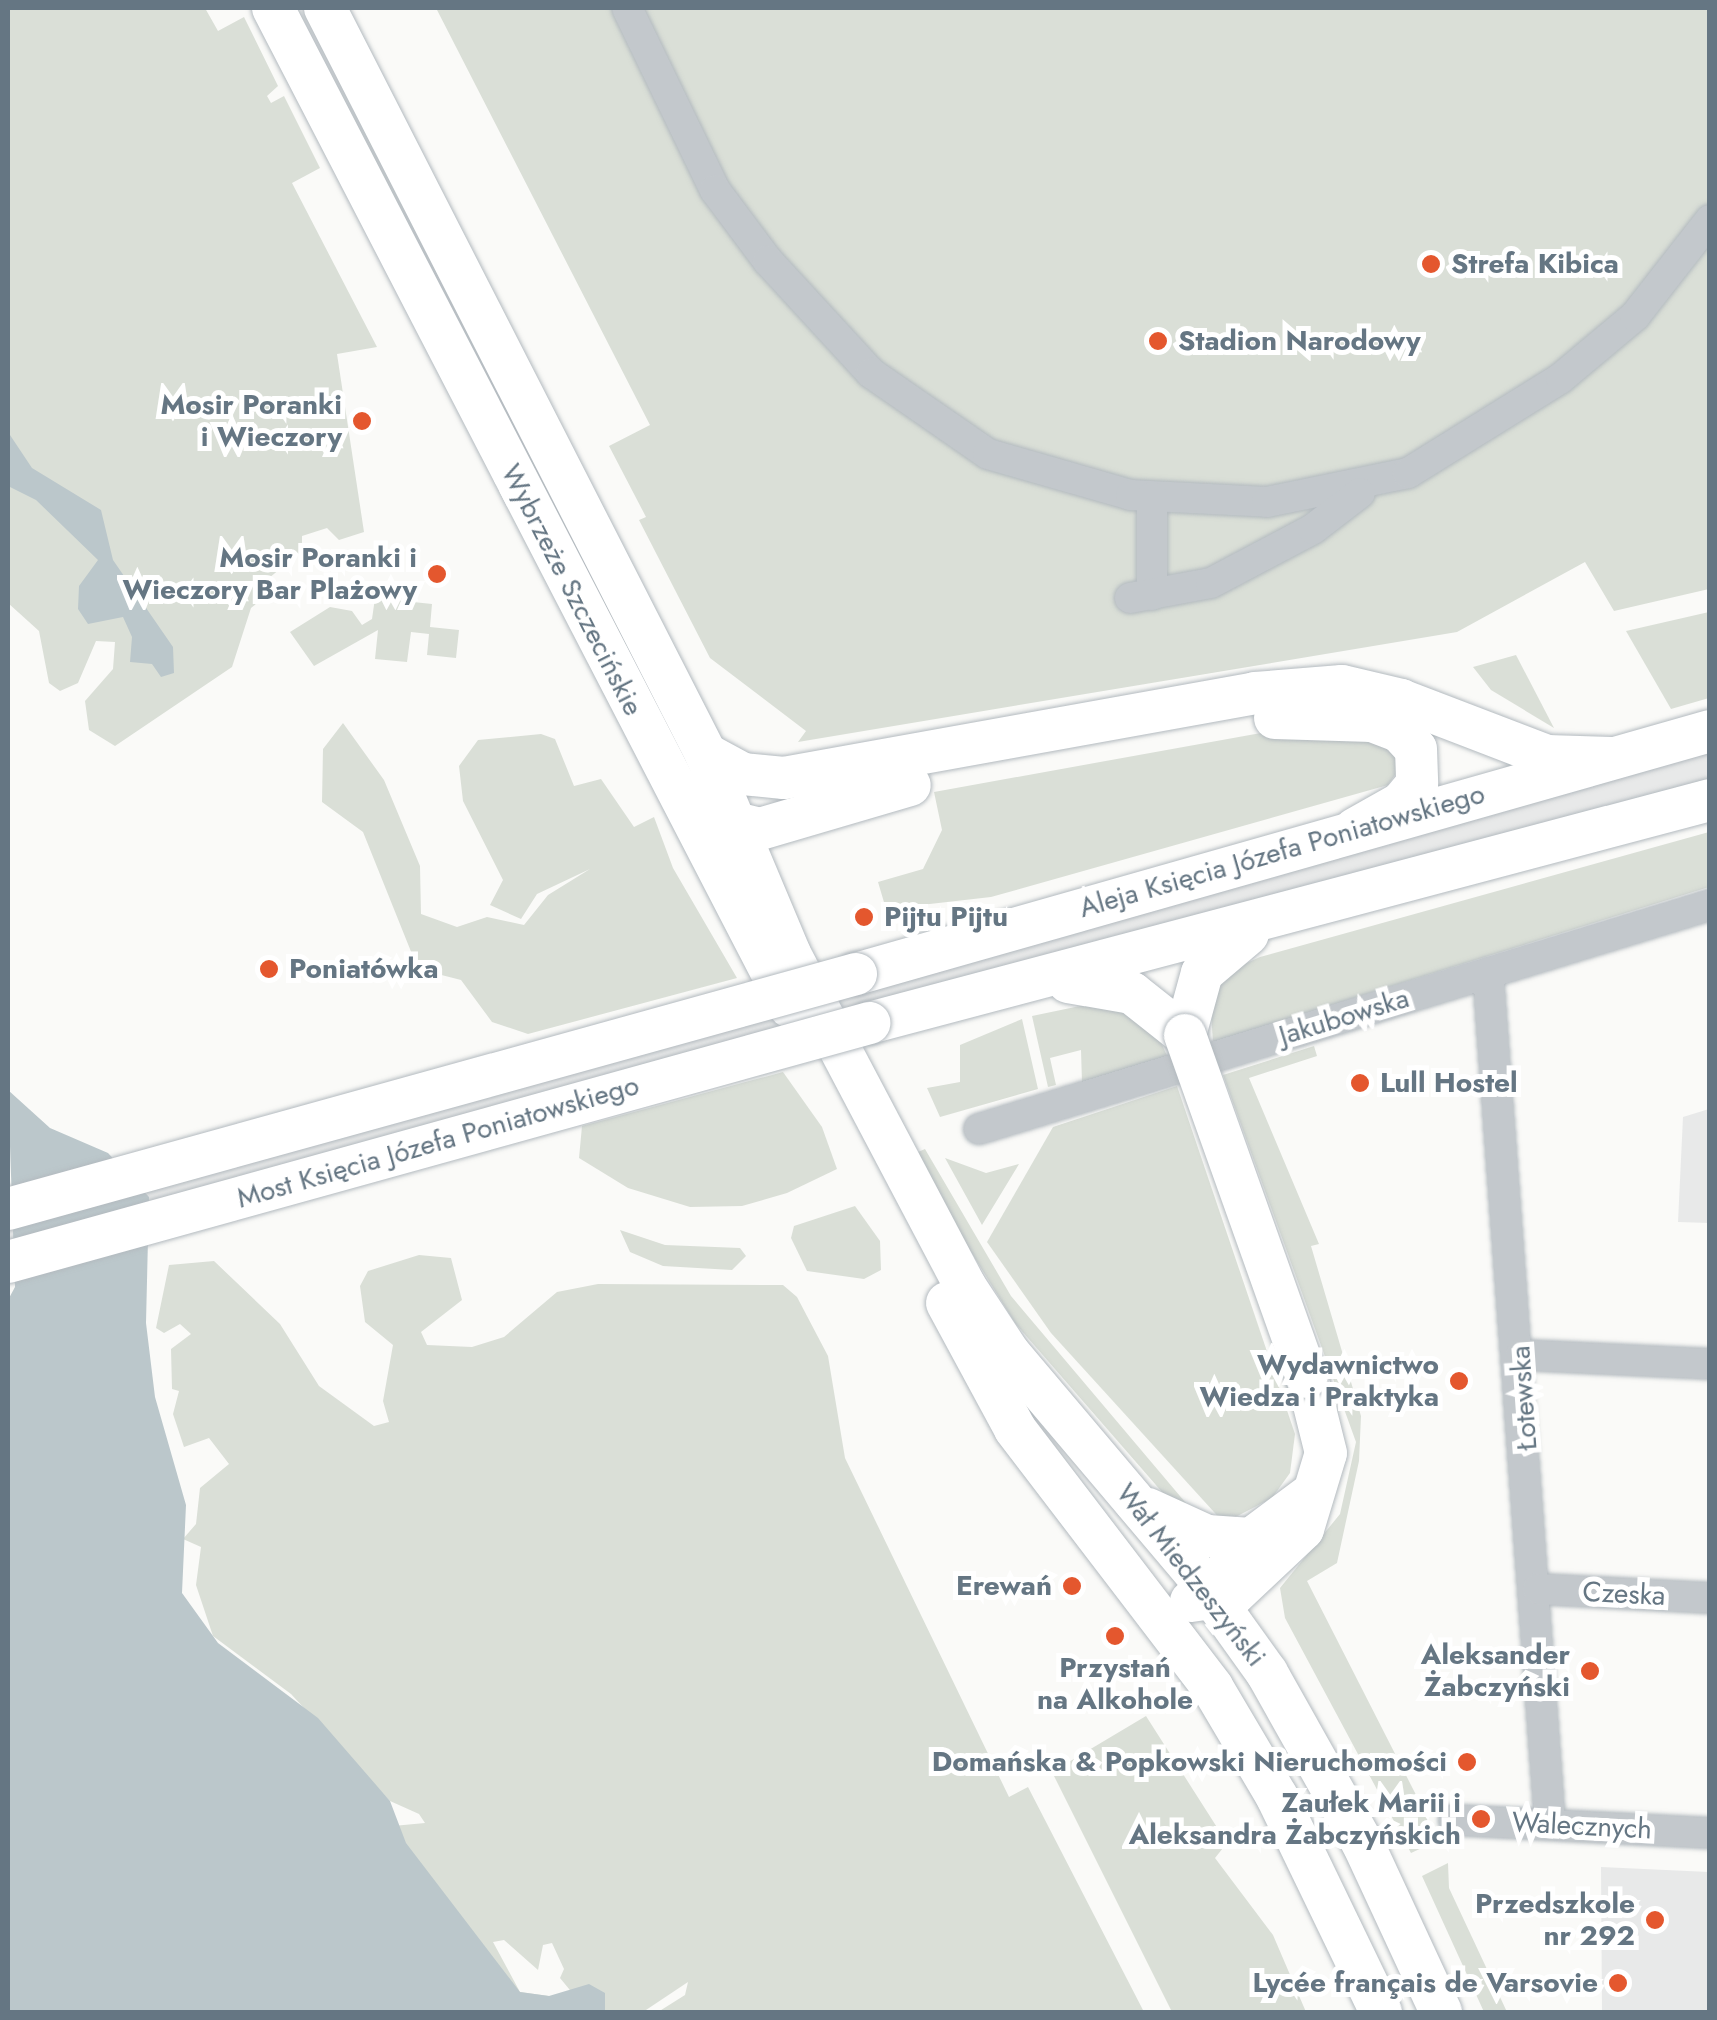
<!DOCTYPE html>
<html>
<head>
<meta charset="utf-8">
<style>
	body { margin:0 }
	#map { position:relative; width:1717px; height:2020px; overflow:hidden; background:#fafaf8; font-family:Jost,sans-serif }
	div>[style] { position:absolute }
	.built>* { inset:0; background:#e8e9e9 }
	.green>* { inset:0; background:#dadfd7 }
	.water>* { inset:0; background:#bbc7cb }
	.roads { filter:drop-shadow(0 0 2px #b3babf) drop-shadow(0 0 2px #b3babf) }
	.street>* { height:30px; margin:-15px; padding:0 15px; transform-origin:15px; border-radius:15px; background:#c3c8cc }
	.secondary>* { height:42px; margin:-21px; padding:0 21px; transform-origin:21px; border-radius:21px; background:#fff }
	.bridges { filter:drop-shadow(0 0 2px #b3babf) drop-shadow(0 0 2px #b3babf) }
	.secondary-bridge>* { height:42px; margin:-21px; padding:0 21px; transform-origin:21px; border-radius:21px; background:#fff }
	.dots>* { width:28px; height:28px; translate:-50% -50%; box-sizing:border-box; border:5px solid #fff; border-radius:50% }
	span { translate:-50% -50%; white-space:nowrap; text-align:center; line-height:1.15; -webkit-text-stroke:10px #fff; paint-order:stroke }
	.poi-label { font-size:28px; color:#657683; font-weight:700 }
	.left { translate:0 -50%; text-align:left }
	.right { translate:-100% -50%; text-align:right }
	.street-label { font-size:28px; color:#657683 }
	.frame { position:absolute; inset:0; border:10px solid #657683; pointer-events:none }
</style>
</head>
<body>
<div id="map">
	<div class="built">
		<i style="clip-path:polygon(1709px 750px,1709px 781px,8px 1248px,8px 1223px)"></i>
		<i style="clip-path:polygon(1709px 1109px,1709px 1223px,1678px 1222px,1683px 1117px)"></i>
		<i style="clip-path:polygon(1601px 1867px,1709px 1872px,1709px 2012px,1602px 2012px)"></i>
	</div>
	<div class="green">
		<i style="clip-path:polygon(8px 8px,205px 8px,218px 31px,244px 17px,278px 86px,267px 96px,271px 103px,284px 96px,320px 168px,292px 183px,377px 347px,337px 354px,364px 532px,339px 540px,327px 528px,302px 536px,302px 551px,269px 578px,268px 594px,251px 608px,232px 667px,115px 746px,89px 730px,85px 701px,113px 669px,115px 642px,96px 641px,78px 683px,60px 691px,49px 683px,39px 631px,8px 603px)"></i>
		<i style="clip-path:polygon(436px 8px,1709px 8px,1709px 589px,1614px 611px,1585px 562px,1457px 632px,798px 742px,806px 731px,710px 658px,639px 520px,646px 517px,609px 446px,650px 425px)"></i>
		<i style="clip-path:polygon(375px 598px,432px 604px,430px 627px,459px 630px,456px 658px,427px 655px,429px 634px,411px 632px,407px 662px,375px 659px,378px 630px,314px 666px,290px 632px,330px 607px,352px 611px,362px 625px,372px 619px)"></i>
		<i style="clip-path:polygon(1709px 612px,1709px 698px,1671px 709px,1626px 631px)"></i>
		<i style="clip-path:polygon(1516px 655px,1554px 728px,1491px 690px,1473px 667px)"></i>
		<i style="clip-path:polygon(343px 723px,384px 780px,420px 866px,421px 914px,457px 927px,487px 917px,524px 925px,548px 895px,590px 869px,537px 894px,521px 919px,490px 905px,503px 880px,463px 801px,459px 766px,478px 740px,541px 734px,555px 739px,574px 786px,601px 779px,634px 827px,654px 817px,673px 868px,737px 978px,528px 1034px,492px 1022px,461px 980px,418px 969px,363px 832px,322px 802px,323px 749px)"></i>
		<i style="clip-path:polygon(1305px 725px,1397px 747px,1399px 769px,1388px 785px,991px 897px,886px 909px,878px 882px,923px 869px,942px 830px,934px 792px)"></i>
		<i style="clip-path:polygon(1709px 832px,1709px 887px,1213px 1042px,1210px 998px,1231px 970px,1260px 957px)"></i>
		<i style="clip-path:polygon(1104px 1001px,1158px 1035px,1167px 1056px,1082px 1083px,1081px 1050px,1050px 1058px,1056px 1085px,1048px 1087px,1032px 1016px)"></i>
		<i style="clip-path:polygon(1022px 1019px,1038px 1089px,940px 1117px,927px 1088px,960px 1082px,960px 1045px)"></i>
		<i style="clip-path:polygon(1314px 1046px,1317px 1056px,1249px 1078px,1319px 1244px,1311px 1246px,1361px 1416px,1359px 1461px,1337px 1563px,1307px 1581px,1439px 1840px,1411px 1853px,1285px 1618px,1280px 1588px,1340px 1514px,1356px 1442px,1223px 1075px)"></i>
		<i style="clip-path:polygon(783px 1072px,822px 1127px,837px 1169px,787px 1193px,742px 1206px,690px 1207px,628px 1188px,579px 1158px,582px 1126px)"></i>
		<i style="clip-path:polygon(1177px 1086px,1295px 1434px,1290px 1473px,1272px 1498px,1224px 1523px,1051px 1333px,987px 1242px,1053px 1127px)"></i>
		<i style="clip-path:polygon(925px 1149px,1011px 1296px,1196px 1515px,1169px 1500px,1015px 1323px,911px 1155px)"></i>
		<i style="clip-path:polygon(945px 1158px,986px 1173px,1019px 1164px,982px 1225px)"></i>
		<i style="clip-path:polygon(855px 1206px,880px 1241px,881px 1270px,864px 1279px,807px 1271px,791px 1238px,794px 1226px)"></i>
		<i style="clip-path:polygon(620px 1230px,665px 1245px,740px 1248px,746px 1256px,732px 1270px,663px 1266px,630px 1252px)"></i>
		<i style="clip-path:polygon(419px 1255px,451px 1258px,462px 1300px,421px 1332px,427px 1345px,472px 1347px,504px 1337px,557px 1292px,598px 1284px,783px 1285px,797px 1297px,828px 1356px,845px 1458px,1009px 1797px,1028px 1787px,1144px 2012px,658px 2012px,685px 1995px,688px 1982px,643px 2012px,588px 2012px,560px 1978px,564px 1969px,552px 1943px,543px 1945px,538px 1970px,504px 1940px,493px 1942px,520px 1992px,549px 1996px,512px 1998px,393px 1826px,425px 1823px,419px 1814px,390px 1801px,291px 1694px,213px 1636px,196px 1585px,201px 1547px,183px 1539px,196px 1524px,200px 1488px,229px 1464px,209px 1438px,184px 1447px,173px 1414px,179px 1391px,172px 1389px,171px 1349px,191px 1334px,180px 1324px,164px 1333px,156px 1328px,169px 1265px,214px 1261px,280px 1324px,319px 1386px,374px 1426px,389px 1422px,383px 1401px,393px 1345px,365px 1322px,360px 1286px,368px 1271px)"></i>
		<i style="clip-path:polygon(1146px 1716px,1227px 1843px,1215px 1858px,1273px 1935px,1306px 2012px,1172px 2012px,1052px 1772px)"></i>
		<i style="clip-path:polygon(1448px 1863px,1449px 1888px,1507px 2012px,1484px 2012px,1422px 1876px)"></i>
	</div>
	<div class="water">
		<i style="clip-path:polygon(8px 432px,32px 468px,101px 510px,113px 560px,173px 647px,174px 673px,161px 677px,152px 664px,130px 662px,132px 637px,123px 617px,88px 624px,78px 609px,79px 586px,98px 560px,36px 500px,8px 486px)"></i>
		<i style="clip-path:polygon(8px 1090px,50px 1128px,108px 1153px,149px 1197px,146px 1323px,155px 1397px,186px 1505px,182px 1593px,218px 1643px,318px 1718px,390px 1801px,406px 1843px,520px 1992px,549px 1996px,589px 1984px,605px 1993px,605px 2012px,8px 2012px,8px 1300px,15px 1287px)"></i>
	</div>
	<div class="roads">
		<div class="street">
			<i style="left:627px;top:8px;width:202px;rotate:64.2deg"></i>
			<i style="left:715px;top:190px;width:89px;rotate:53.3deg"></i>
			<i style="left:768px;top:261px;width:152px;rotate:47.4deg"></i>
			<i style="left:871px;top:373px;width:142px;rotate:34.7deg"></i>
			<i style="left:988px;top:454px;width:149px;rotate:16deg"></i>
			<i style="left:1131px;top:495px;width:136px;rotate:2.9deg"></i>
			<i style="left:1267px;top:502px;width:144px;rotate:-11.6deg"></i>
			<i style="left:1408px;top:473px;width:180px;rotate:-31.8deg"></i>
			<i style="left:1561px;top:378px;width:97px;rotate:-40deg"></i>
			<i style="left:1635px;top:316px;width:122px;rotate:-52deg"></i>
			<i style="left:1152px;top:497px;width:98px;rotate:90deg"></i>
			<i style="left:1130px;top:598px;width:82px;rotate:-10.5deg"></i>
			<i style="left:1211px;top:583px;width:115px;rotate:-27.9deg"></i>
			<i style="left:1313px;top:529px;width:59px;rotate:-37.5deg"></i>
			<i style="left:1488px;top:973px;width:853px;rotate:85.83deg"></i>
			<i style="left:979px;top:1129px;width:765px;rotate:-17.04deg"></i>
			<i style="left:1521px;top:1355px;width:189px;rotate:2.7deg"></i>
			<i style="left:1538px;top:1589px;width:172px;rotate:3deg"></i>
			<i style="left:1454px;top:1820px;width:256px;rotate:2.9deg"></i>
		</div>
		<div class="secondary">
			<i style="left:273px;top:8px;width:1124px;rotate:62.66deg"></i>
			<i style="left:325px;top:8px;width:838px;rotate:62.95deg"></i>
			<i style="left:706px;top:754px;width:217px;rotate:67.2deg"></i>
			<i style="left:790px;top:954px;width:375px;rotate:62.2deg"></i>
			<i style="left:965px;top:1286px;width:80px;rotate:56.7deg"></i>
			<i style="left:1009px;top:1353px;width:294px;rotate:49.8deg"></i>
			<i style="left:1199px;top:1578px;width:117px;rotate:54.4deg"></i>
			<i style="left:1267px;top:1673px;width:198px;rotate:60.7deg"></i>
			<i style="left:1364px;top:1846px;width:183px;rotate:65.1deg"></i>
			<i style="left:1275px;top:718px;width:97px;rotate:1.8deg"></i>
			<i style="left:1372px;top:721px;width:30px;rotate:21deg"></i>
			<i style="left:1400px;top:732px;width:23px;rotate:47deg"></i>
			<i style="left:1416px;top:749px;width:35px;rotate:88deg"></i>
			<i style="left:1417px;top:784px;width:25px;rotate:130deg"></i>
			<i style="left:1401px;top:803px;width:53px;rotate:150.5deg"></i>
			<i style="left:706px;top:754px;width:42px;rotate:28.4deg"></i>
			<i style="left:743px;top:774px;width:41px;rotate:5.6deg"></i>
			<i style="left:784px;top:778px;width:479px;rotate:-10.2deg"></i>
			<i style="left:1255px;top:693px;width:87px;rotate:-4.6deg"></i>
			<i style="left:1342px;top:686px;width:61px;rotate:13.3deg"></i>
			<i style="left:1401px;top:700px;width:156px;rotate:21deg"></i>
			<i style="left:1547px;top:756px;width:64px;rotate:1.8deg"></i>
			<i style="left:715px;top:818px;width:46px;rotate:13.7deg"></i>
			<i style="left:760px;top:829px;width:156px;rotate:-16.3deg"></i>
			<i style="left:856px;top:974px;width:888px;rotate:-15.88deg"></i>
			<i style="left:1068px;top:982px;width:65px;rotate:9.8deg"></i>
			<i style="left:1132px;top:993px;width:68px;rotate:38.4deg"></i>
			<i style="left:869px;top:1023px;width:870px;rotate:-14.85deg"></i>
			<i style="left:1185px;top:1035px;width:64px;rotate:-74.7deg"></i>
			<i style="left:1202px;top:973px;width:60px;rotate:-40.3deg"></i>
			<i style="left:947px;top:1303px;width:143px;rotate:61.6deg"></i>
			<i style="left:1015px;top:1429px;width:325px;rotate:52.6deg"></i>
			<i style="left:1212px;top:1687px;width:128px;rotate:59.4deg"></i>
			<i style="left:1277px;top:1797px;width:239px;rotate:64.2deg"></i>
			<i style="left:1148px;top:1509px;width:65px;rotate:24.6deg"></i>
			<i style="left:1207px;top:1536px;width:44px;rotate:3.9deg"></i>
			<i style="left:1211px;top:1590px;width:65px;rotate:-51.9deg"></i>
			<i style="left:1251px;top:1539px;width:74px;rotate:-36.7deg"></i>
			<i style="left:1191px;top:1601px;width:42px;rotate:-8.1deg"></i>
			<i style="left:1233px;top:1595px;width:96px;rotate:-43.3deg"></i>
			<i style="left:1303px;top:1529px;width:79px;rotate:-73.2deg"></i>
			<i style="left:1326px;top:1453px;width:78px;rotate:-104deg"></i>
		</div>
	</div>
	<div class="bridges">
		<div class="secondary-bridge">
			<i style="left:1185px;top:1035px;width:363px;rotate:70.4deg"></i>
			<i style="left:8px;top:1209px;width:880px;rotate:-15.49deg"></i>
			<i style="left:8px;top:1262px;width:894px;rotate:-15.51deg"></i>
		</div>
	</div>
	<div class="dots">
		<i style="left:1431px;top:264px;background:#e4572e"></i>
		<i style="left:1158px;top:341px;background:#e4572e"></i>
		<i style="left:362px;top:421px;background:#e4572e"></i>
		<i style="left:437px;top:574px;background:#e4572e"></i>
		<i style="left:864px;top:917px;background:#e4572e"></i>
		<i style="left:269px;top:969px;background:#e4572e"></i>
		<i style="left:1360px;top:1083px;background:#e4572e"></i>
		<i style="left:1459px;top:1381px;background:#e4572e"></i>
		<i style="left:1072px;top:1586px;background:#e4572e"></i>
		<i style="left:1115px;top:1636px;background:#e4572e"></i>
		<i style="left:1590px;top:1671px;background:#e4572e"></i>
		<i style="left:1467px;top:1762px;background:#e4572e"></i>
		<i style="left:1481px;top:1819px;background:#e4572e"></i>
		<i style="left:1655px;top:1920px;background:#e4572e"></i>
		<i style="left:1618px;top:1983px;background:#e4572e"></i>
	</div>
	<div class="poi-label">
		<span class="left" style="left:1451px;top:264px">Strefa Kibica</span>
		<span class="left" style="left:1178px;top:341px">Stadion Narodowy</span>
		<span class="right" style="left:342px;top:421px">Mosir Poranki<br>i Wieczory</span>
		<span class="right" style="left:417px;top:574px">Mosir Poranki i<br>Wieczory Bar Plażowy</span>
		<span class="left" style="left:884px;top:917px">Pijtu Pijtu</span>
		<span class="left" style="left:289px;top:969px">Poniatówka</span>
		<span class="left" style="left:1380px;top:1083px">Lull Hostel</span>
		<span class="right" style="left:1439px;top:1381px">Wydawnictwo<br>Wiedza i Praktyka</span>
		<span class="right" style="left:1052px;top:1586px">Erewań</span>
		<span class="right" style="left:1570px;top:1671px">Aleksander<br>Żabczyński</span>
		<span style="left:1115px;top:1684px">Przystań<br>na Alkohole</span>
		<span class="right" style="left:1447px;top:1762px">Domańska &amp; Popkowski Nieruchomości</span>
		<span class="right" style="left:1461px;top:1819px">Zaułek Marii i<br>Aleksandra Żabczyńskich</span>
		<span class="right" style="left:1635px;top:1920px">Przedszkole<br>nr 292</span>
		<span class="right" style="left:1598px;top:1983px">Lycée français de Varsovie</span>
	</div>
	<div class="street-label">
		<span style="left:572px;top:590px;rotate:63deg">Wybrzeże Szczecińskie</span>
		<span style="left:1282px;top:851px;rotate:-16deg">Aleja Księcia Józefa Poniatowskiego</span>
		<span style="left:1344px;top:1017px;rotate:-17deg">Jakubowska</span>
		<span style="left:438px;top:1142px;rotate:-16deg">Most Księcia Józefa Poniatowskiego</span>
		<span style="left:1524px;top:1398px;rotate:-94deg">Łotewska</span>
		<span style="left:1191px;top:1575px;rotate:52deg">Wał Miedzeszyński</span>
		<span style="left:1624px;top:1594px;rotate:3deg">Czeska</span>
		<span style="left:1582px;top:1826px;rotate:3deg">Walecznych</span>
	</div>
	<div class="frame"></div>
</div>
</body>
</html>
